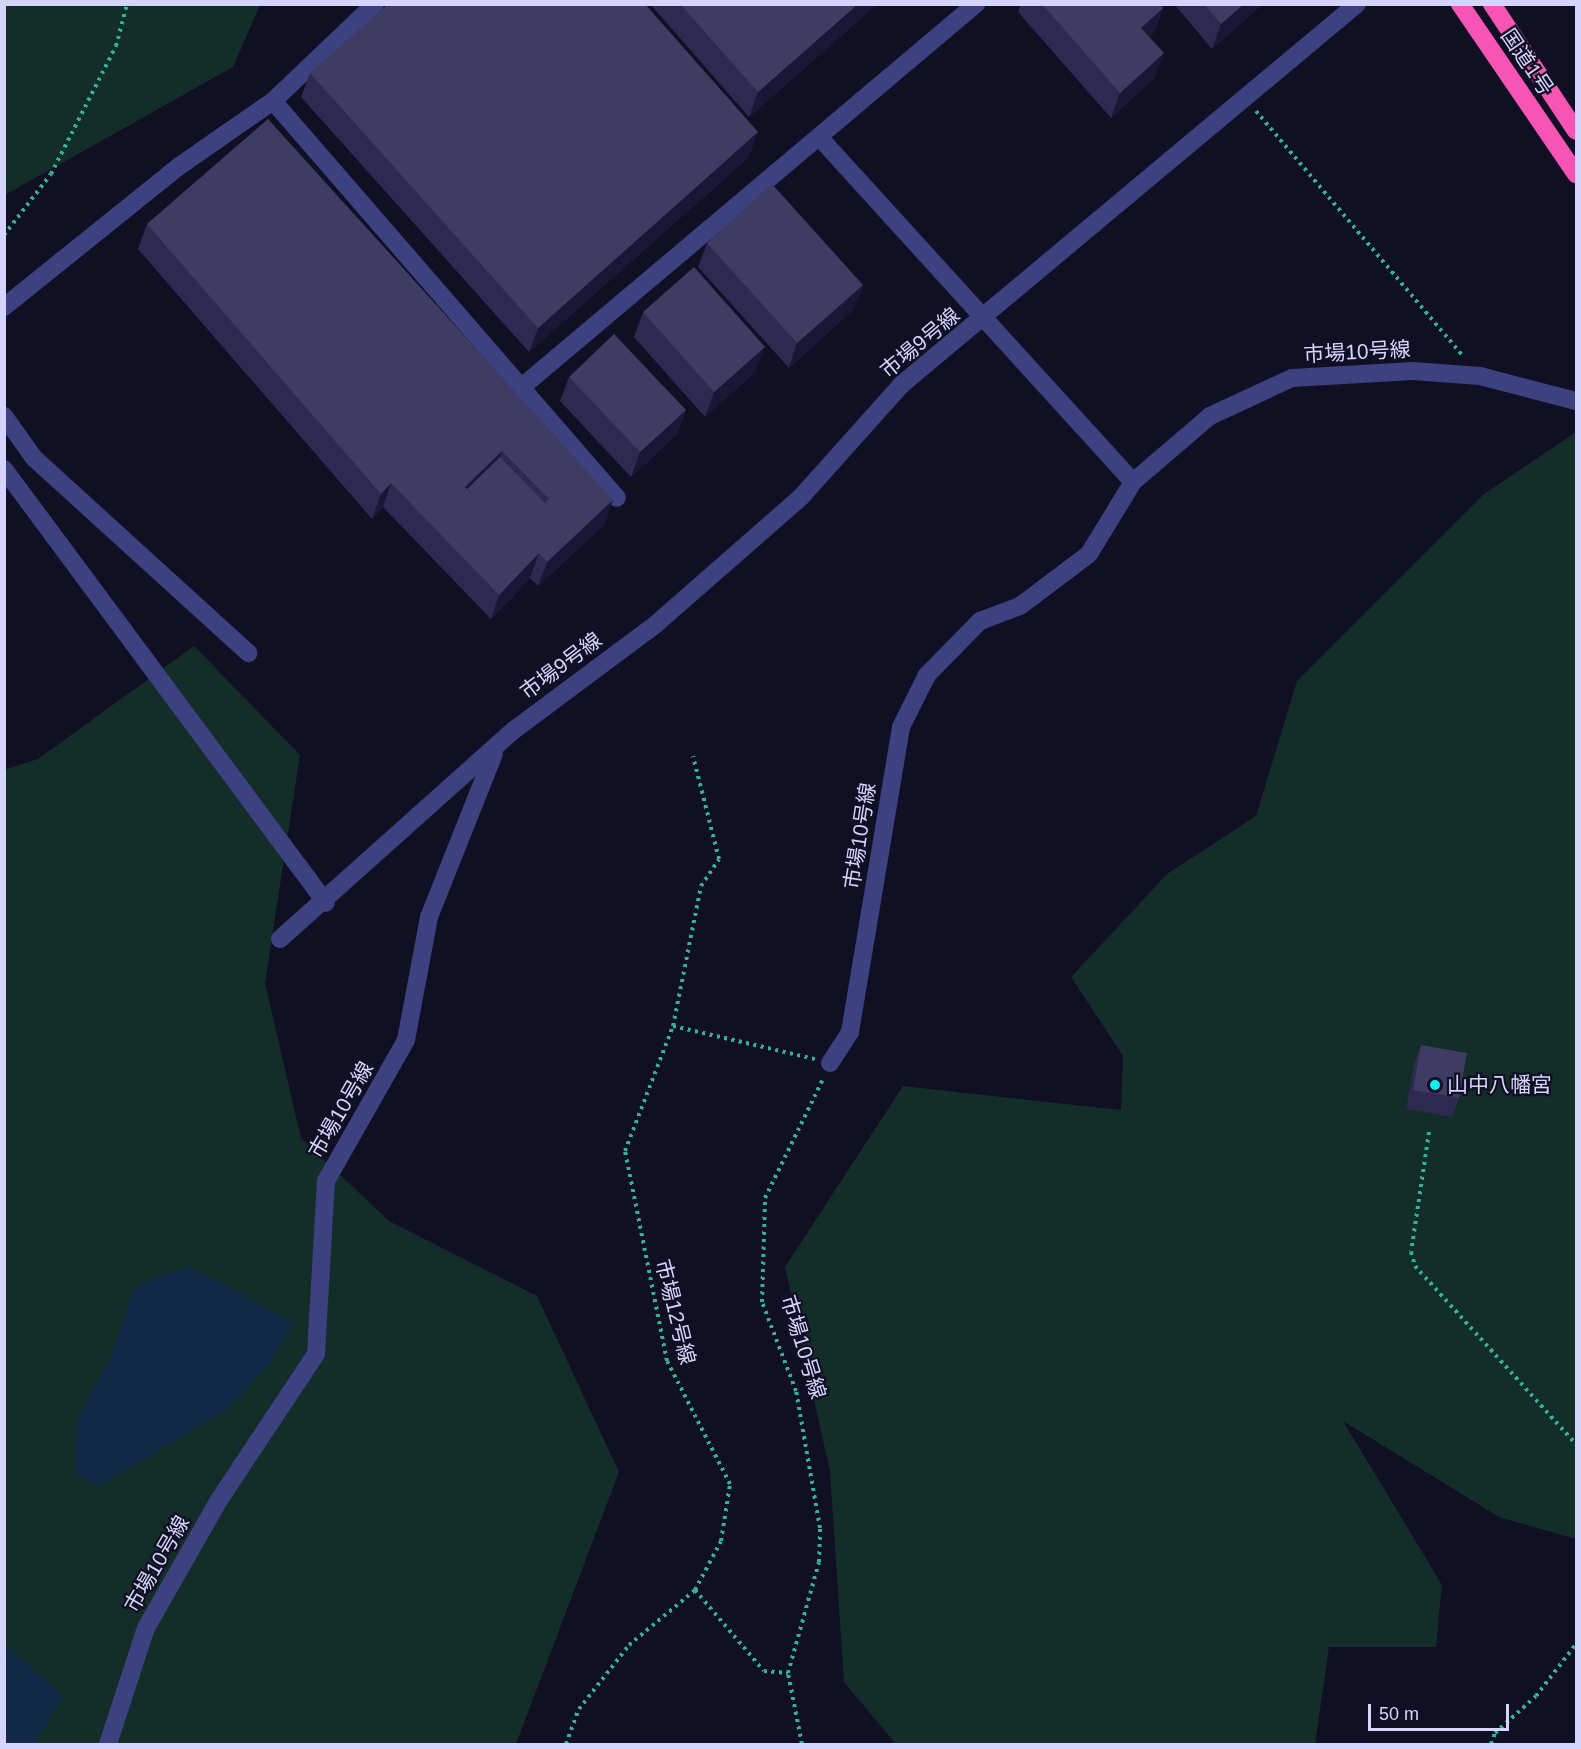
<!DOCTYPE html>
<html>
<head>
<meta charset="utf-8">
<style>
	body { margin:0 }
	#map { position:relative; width:1581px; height:1749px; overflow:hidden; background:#110f23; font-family:Arial,"Noto Sans JP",sans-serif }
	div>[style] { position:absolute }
	.green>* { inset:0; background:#132d29 }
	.water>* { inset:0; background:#102a47 }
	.path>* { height:4px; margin-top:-2px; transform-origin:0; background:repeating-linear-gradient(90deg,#34b09c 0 3px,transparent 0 7.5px) }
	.minor>* { height:18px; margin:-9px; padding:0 9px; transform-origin:9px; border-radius:9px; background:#3c4180 }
	.highway>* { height:18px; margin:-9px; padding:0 9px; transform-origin:9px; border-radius:9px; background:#f754b4 }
	.wall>* { inset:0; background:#2d2950 }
	.shaded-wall>* { inset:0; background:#1a1736 }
	.building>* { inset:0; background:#3f3b63 }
	.dots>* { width:16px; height:16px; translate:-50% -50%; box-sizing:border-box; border:3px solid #110f23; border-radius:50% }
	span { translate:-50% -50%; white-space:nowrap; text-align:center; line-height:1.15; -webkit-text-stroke:4.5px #110f23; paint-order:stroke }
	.street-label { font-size:21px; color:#d4d4fd }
	.poi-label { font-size:21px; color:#d4d4fd }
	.left { translate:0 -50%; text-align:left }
	.frame { position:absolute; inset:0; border:6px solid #d4d4fd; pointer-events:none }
	.scale { position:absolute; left:1368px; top:1704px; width:141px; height:27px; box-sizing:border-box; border:3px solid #d4d4fd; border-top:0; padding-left:8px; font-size:18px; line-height:21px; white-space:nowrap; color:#d4d4fd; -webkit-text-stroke:4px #110f23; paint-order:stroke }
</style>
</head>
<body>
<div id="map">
	<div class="green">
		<i style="clip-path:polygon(5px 4px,260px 4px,260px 5px,233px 67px,5px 195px)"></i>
		<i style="clip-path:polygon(1576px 432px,1576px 1539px,1499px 1517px,1343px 1421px,1442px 1585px,1436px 1647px,1329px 1647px,1315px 1744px,896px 1744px,844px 1682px,830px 1472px,785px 1267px,903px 1086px,1121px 1110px,1123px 1056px,1071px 977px,1167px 874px,1256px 816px,1297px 681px,1484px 494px)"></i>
		<i style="clip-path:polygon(194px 646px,300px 755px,265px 983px,301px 1138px,389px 1221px,537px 1296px,619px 1472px,516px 1744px,5px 1744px,4px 770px,38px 759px)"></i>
	</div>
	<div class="water">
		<i style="clip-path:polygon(188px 1266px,294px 1323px,268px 1366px,224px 1411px,99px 1486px,76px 1474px,77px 1420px,109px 1362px,134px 1287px)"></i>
		<i style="clip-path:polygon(5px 1644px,63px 1696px,34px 1744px,5px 1744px)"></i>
	</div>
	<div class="path">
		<i style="left:1256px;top:111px;width:322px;rotate:49.8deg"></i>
		<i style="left:4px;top:235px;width:77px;rotate:-52.4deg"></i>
		<i style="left:51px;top:174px;width:144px;rotate:-63.1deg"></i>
		<i style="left:116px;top:46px;width:43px;rotate:-75.3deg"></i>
		<i style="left:673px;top:1026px;width:146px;rotate:13.1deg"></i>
		<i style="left:1429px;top:1132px;width:121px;rotate:98.5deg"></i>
		<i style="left:1411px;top:1252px;width:15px;rotate:74deg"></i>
		<i style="left:1415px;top:1266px;width:240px;rotate:47.9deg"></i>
		<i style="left:695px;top:1590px;width:106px;rotate:49.6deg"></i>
		<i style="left:764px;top:1671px;width:24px;rotate:5deg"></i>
		<i style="left:566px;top:1744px;width:37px;rotate:-70deg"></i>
		<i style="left:579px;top:1709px;width:81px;rotate:-52deg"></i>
		<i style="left:629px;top:1645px;width:86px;rotate:-39.8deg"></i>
		<i style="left:695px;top:1590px;width:55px;rotate:-62deg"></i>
		<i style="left:721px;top:1541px;width:58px;rotate:-81deg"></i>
		<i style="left:730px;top:1484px;width:138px;rotate:-117.1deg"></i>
		<i style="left:667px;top:1361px;width:214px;rotate:-101.3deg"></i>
		<i style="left:625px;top:1151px;width:134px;rotate:-69deg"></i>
		<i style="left:673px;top:1026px;width:143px;rotate:-78.7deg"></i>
		<i style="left:701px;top:886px;width:32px;rotate:-56deg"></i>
		<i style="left:719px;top:859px;width:106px;rotate:-104.2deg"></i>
		<i style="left:802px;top:1744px;width:72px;rotate:-101.2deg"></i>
		<i style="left:788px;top:1673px;width:115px;rotate:-74.4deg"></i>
		<i style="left:819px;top:1562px;width:34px;rotate:-88deg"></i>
		<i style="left:820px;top:1528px;width:139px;rotate:-99.9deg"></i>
		<i style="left:796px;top:1391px;width:95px;rotate:-110.9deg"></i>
		<i style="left:762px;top:1302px;width:104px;rotate:-88.3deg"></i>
		<i style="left:765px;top:1198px;width:135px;rotate:-64deg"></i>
		<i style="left:1491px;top:1744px;width:12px;rotate:-70deg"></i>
		<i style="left:1495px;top:1733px;width:55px;rotate:-42.1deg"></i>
		<i style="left:1536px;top:1696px;width:66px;rotate:-52.4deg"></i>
	</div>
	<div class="minor">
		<i style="left:273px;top:101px;width:525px;rotate:49.09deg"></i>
		<i style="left:820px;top:138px;width:465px;rotate:47.7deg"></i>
		<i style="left:4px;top:307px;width:223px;rotate:-38.8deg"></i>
		<i style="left:178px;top:167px;width:116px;rotate:-34.8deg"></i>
		<i style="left:273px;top:101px;width:141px;rotate:-43.6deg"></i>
		<i style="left:523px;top:386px;width:593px;rotate:-40.14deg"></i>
		<i style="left:4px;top:416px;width:52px;rotate:54.5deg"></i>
		<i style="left:34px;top:458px;width:290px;rotate:42.3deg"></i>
		<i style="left:4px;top:469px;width:540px;rotate:53.43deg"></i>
		<i style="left:280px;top:939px;width:314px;rotate:-41.8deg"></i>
		<i style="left:514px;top:730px;width:177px;rotate:-36.7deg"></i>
		<i style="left:656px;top:624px;width:193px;rotate:-41.2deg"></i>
		<i style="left:801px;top:497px;width:150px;rotate:-48.2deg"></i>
		<i style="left:901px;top:385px;width:594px;rotate:-39.88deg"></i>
		<i style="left:830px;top:1063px;width:37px;rotate:-57deg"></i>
		<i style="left:850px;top:1032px;width:309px;rotate:-80.5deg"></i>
		<i style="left:901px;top:727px;width:58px;rotate:-63.4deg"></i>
		<i style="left:927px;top:675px;width:76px;rotate:-45.5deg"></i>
		<i style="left:980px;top:621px;width:43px;rotate:-20.6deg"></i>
		<i style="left:1020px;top:606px;width:86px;rotate:-37deg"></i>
		<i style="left:1089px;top:554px;width:84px;rotate:-58.6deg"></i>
		<i style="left:1133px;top:482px;width:101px;rotate:-40.6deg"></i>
		<i style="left:1210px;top:416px;width:90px;rotate:-24.9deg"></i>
		<i style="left:1292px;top:378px;width:121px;rotate:-3.3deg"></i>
		<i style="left:1413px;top:371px;width:67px;rotate:4.3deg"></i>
		<i style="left:1480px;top:376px;width:99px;rotate:14.6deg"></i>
		<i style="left:108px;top:1744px;width:122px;rotate:-71.9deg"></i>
		<i style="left:146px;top:1628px;width:147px;rotate:-60.3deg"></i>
		<i style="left:219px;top:1500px;width:175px;rotate:-56.4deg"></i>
		<i style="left:316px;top:1354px;width:173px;rotate:-86.7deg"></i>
		<i style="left:326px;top:1181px;width:162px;rotate:-60.4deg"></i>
		<i style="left:406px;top:1040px;width:125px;rotate:-79.4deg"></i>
		<i style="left:429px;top:917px;width:175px;rotate:-68.3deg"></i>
	</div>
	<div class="highway">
		<i style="left:1460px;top:4px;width:206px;rotate:55.7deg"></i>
		<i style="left:1492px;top:4px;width:152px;rotate:56.5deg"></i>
	</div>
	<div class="wall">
		<i style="clip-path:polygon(650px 4px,877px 4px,749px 117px)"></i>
		<i style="clip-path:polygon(1021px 4px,1164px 4px,1161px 6px,1163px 8px,1154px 32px,1149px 37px,1155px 77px,1111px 118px,1018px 12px)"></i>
		<i style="clip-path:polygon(1174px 4px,1263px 4px,1212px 49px)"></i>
		<i style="clip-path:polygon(310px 73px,749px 157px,529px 352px,301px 97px)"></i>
		<i style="clip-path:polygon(268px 119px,605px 524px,538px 586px,530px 578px,491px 619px,383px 507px,372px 519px,138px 249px,147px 224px)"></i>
		<i style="clip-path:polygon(707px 243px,863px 285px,854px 309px,789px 368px,698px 267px)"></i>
		<i style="clip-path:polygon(643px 312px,756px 371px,705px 417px,634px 337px)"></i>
		<i style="clip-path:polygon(569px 377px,686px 410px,677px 434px,631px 477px,560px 401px)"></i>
		<i style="clip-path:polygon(1421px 1045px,1459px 1098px,1452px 1117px,1406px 1109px,1414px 1063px)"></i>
	</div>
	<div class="shaded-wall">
		<i style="clip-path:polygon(858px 4px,877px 4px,749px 117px,758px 92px)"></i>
		<i style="clip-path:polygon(1244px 4px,1263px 4px,1212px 49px,1221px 24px)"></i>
		<i style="clip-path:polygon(1163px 8px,1154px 32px,1132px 52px,1141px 28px)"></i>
		<i style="clip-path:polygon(1164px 53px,1155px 77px,1111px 118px,1120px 93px)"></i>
		<i style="clip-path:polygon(758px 132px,749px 157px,529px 352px,538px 328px)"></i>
		<i style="clip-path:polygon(863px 285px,854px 309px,789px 368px,797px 343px)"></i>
		<i style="clip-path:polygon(765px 347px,756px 371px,705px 417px,714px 392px)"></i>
		<i style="clip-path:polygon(686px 410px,677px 434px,631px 477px,640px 452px)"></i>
		<i style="clip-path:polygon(502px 451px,494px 475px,469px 499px,465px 487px)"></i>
		<i style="clip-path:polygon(391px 483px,383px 507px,372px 519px,381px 494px)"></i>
		<i style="clip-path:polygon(613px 500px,605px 524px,538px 586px,547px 562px)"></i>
		<i style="clip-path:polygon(539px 553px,530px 578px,491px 619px,499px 595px)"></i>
	</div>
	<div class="building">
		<i style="clip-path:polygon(388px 4px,645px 4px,758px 132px,538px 328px,310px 73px)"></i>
		<i style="clip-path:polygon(680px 4px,858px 4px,758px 92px)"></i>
		<i style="clip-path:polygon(1042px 4px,1159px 4px,1163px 8px,1141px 28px,1164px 53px,1120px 93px)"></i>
		<i style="clip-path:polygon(1204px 4px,1244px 4px,1221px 24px)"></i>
		<i style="clip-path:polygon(evenodd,268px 119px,613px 500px,547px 562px,539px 553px,499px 595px,391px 483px,381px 494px,147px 224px,268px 119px,502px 451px,549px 499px,511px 534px,465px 487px,502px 451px)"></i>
		<i style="clip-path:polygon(772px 184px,863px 285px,797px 343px,707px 243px)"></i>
		<i style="clip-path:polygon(694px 267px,765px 347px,714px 392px,643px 312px)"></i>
		<i style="clip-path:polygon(614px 334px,686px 410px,640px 452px,569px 377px)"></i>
		<i style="clip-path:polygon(500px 457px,545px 503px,511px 534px,467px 489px)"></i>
		<i style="clip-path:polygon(1421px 1045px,1467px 1053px,1459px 1098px,1413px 1090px)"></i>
	</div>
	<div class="dots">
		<i style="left:1435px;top:1085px;background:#0bf2f0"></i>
	</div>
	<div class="street-label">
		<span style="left:1527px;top:62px;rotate:56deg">国道1号</span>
		<span style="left:920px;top:343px;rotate:-40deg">市場9号線</span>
		<span style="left:1357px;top:352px;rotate:-3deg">市場10号線</span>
		<span style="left:561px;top:666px;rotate:-37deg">市場9号線</span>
		<span style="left:860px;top:836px;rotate:-81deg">市場10号線</span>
		<span style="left:341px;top:1110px;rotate:-60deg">市場10号線</span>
		<span style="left:675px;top:1312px;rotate:76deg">市場12号線</span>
		<span style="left:803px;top:1347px;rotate:73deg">市場10号線</span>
		<span style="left:157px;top:1564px;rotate:-60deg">市場10号線</span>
	</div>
	<div class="poi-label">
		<span class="left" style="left:1447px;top:1085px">山中八幡宮</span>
	</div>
	<div class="frame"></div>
	<div class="scale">50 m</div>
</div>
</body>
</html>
